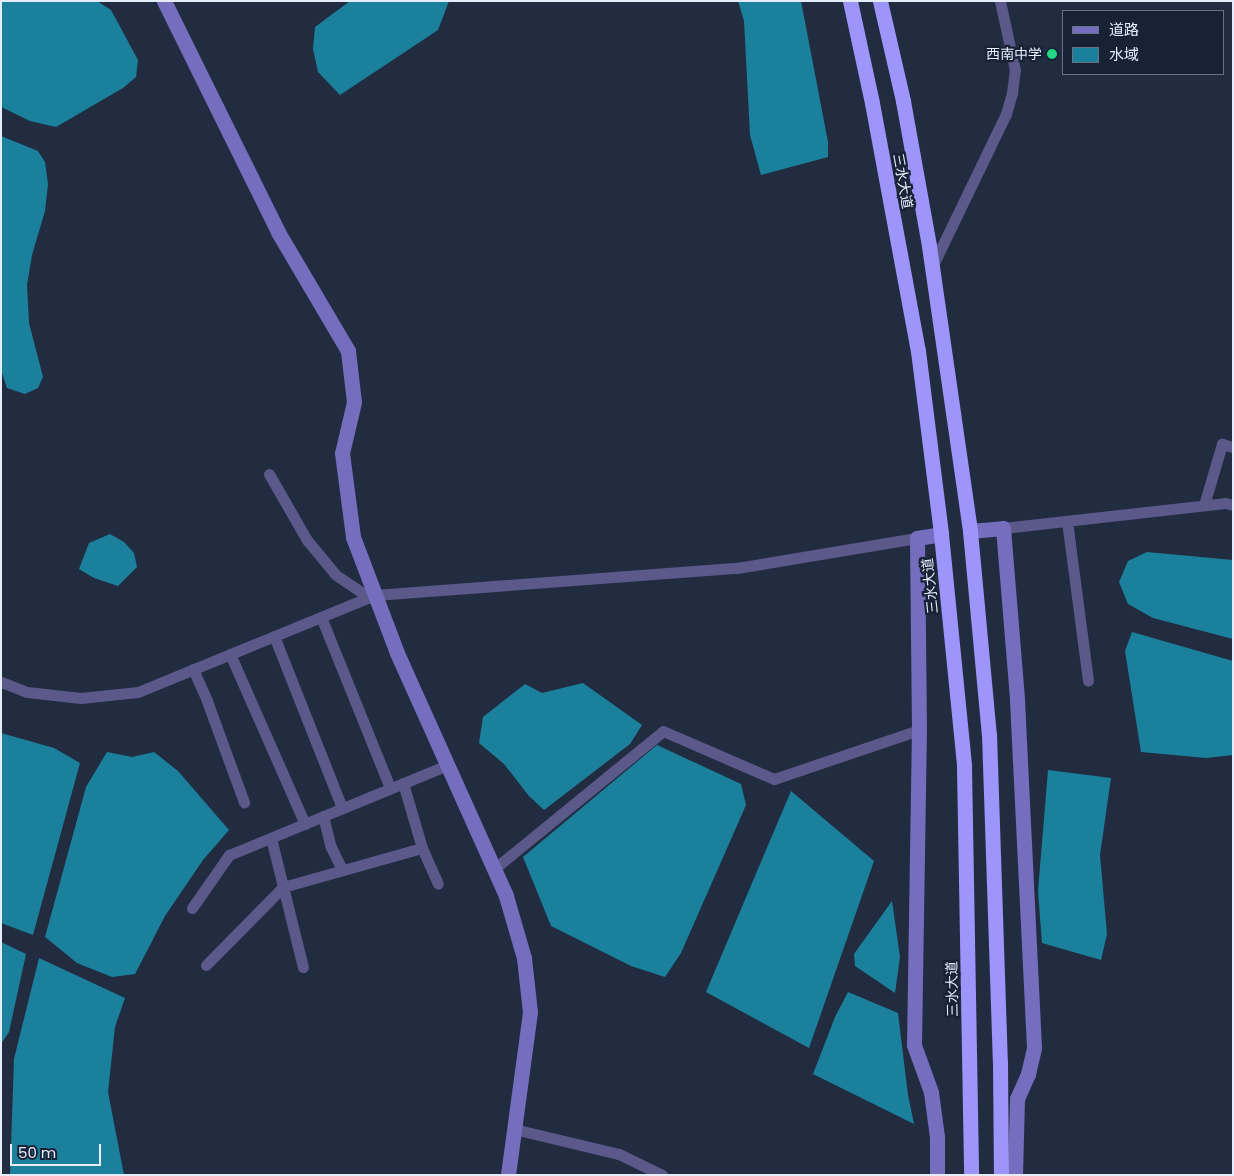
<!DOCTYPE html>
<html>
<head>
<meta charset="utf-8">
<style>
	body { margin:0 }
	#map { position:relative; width:1234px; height:1176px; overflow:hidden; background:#212c41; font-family:Poppins,"Noto Sans SC",sans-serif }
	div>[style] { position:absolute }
	.water>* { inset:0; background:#1a809b }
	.street>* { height:11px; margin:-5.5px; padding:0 5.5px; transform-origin:5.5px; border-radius:5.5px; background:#5b588a }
	.secondary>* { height:15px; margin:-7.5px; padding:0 7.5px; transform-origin:7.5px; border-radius:7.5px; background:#756ebf }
	.highway>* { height:15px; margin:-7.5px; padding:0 7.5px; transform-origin:7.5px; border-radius:7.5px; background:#9d95f9 }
	.dots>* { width:14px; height:14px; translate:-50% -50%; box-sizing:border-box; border:2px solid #182237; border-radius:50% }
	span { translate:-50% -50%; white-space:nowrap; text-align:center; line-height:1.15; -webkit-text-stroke:4.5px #182237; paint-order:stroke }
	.poi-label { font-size:14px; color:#e5ecfb }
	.right { translate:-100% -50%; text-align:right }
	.street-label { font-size:14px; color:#e5ecfb }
	.frame { position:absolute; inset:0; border:2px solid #e5ecfb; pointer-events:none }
	.legend { position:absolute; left:1062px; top:10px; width:162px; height:65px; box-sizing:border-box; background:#182237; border:1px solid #6a7385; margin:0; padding:6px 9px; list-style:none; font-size:15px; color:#e5ecfb }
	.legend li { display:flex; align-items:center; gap:10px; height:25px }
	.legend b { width:25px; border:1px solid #6a7385 }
	.scale { position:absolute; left:10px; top:1144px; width:91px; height:22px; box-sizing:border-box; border:2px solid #e5ecfb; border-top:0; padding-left:6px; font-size:15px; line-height:18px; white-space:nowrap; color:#e5ecfb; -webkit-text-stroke:4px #182237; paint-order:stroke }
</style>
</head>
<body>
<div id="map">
	<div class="water">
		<i style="clip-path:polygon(1px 1px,97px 1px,111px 10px,138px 60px,136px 77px,123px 88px,56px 127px,30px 121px,1px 107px)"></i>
		<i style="clip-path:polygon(350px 1px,449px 1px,438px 30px,340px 95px,318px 72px,313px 49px,315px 27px)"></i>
		<i style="clip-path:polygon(738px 1px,801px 1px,828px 142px,828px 157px,761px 175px,750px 135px,744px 21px)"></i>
		<i style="clip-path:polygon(1px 136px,38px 151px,45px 162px,48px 184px,45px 211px,32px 255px,27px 285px,29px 323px,43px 377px,38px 388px,25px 394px,7px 388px,1px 370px)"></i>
		<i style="clip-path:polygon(110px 534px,124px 542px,134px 553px,137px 567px,118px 586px,94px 578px,79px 569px,89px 543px)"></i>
		<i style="clip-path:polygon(1147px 552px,1233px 560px,1233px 639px,1153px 618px,1128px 604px,1119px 582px,1128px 561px)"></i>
		<i style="clip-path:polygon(1132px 632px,1233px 661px,1233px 755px,1206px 758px,1141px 752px,1125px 651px)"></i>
		<i style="clip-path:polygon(583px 683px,642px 725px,630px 744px,544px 810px,529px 796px,504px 764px,479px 743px,483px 717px,525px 684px,542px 693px)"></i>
		<i style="clip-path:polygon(1px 733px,54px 748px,80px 763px,33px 935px,1px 923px)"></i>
		<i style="clip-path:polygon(657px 745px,741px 784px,746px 805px,681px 953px,665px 977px,631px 966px,551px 926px,523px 857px)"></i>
		<i style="clip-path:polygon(107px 752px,132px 757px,154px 752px,178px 771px,229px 830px,203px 860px,165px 916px,135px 974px,112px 977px,77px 963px,45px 937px,86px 787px)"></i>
		<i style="clip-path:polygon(1048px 770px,1111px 778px,1100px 855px,1107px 934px,1101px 960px,1042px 943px,1038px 891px)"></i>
		<i style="clip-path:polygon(791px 791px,874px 861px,809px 1048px,706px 992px)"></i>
		<i style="clip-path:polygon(892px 901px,900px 957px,895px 993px,855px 966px,854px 954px)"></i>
		<i style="clip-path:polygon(1px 942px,26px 954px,9px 1032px,1px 1044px)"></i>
		<i style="clip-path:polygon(39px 958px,125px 998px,115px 1027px,108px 1092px,124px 1175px,10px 1175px,14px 1059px)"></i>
		<i style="clip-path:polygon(848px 992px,898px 1013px,908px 1095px,914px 1124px,813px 1074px,835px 1017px)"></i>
	</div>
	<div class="street">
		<i style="left:932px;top:267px;width:170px;rotate:-64.2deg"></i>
		<i style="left:1006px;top:114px;width:22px;rotate:-74deg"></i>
		<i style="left:1012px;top:93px;width:23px;rotate:-83deg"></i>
		<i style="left:1015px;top:70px;width:71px;rotate:-102.3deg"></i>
		<i style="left:269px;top:474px;width:76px;rotate:60.1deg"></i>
		<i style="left:307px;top:540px;width:45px;rotate:50.4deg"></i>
		<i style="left:336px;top:575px;width:40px;rotate:34deg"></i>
		<i style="left:1204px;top:505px;width:64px;rotate:-73.6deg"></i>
		<i style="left:1222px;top:444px;width:11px;rotate:15deg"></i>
		<i style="left:1067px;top:521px;width:161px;rotate:82.5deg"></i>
		<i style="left:1003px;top:528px;width:223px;rotate:-6.4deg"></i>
		<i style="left:1225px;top:503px;width:8px;rotate:14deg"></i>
		<i style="left:321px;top:617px;width:184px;rotate:68deg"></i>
		<i style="left:274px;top:636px;width:185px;rotate:68.4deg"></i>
		<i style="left:230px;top:654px;width:186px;rotate:66.2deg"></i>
		<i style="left:193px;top:669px;width:35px;rotate:66deg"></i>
		<i style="left:207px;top:701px;width:108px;rotate:69.9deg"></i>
		<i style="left:1px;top:682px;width:28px;rotate:21deg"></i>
		<i style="left:27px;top:692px;width:54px;rotate:6.3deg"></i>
		<i style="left:81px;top:698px;width:57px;rotate:-6deg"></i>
		<i style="left:138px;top:692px;width:256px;rotate:-22.3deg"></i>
		<i style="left:375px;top:595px;width:363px;rotate:-4.3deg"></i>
		<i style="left:737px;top:568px;width:182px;rotate:-9.5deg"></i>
		<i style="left:403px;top:783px;width:68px;rotate:73.7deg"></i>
		<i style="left:422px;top:848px;width:39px;rotate:66deg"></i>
		<i style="left:323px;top:816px;width:32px;rotate:76deg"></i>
		<i style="left:331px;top:847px;width:25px;rotate:64deg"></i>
		<i style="left:271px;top:838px;width:133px;rotate:76.1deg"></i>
		<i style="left:494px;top:869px;width:218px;rotate:-39.2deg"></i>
		<i style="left:663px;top:731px;width:121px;rotate:23.4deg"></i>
		<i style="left:774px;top:779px;width:153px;rotate:-18.7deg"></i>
		<i style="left:192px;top:908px;width:65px;rotate:-55.1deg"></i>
		<i style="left:229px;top:855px;width:236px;rotate:-22.4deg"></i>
		<i style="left:206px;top:965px;width:110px;rotate:-45.4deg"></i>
		<i style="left:283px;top:887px;width:144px;rotate:-15.7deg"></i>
		<i style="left:514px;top:1129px;width:108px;rotate:13.4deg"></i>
		<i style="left:619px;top:1154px;width:48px;rotate:26deg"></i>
	</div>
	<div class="secondary">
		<i style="left:164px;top:1px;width:258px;rotate:63.7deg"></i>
		<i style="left:278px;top:232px;width:138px;rotate:59.5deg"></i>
		<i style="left:348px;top:351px;width:51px;rotate:83.3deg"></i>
		<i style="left:354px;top:402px;width:52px;rotate:103.2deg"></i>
		<i style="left:342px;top:453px;width:85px;rotate:82.5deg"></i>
		<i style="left:353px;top:537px;width:124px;rotate:69.2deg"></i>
		<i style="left:397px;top:653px;width:266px;rotate:65.8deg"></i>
		<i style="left:506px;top:896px;width:65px;rotate:73.8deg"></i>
		<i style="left:524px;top:958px;width:54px;rotate:83.7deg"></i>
		<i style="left:530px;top:1012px;width:164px;rotate:97.7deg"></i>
		<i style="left:970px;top:531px;width:33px;rotate:-5deg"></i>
		<i style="left:1003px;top:528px;width:173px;rotate:85.3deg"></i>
		<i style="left:1017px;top:700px;width:348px;rotate:87.2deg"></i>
		<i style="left:1034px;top:1048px;width:27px;rotate:103deg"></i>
		<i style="left:1028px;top:1074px;width:27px;rotate:114deg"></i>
		<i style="left:1017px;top:1099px;width:76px;rotate:91.5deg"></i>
		<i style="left:937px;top:1175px;width:38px;rotate:-90deg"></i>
		<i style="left:937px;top:1137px;width:45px;rotate:-97.6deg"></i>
		<i style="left:931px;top:1092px;width:50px;rotate:-109.9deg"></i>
		<i style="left:914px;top:1045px;width:315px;rotate:-89.1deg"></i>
		<i style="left:919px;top:730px;width:192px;rotate:-90.6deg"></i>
		<i style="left:917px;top:538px;width:24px;rotate:-9deg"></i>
	</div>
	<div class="highway">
		<i style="left:850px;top:1px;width:104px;rotate:77.8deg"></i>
		<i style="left:872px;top:103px;width:252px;rotate:79.5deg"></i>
		<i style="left:918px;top:351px;width:184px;rotate:82.8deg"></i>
		<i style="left:941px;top:534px;width:233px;rotate:84.3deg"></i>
		<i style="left:964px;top:766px;width:409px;rotate:89deg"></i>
		<i style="left:880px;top:1px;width:103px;rotate:77deg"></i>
		<i style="left:903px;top:101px;width:147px;rotate:79.8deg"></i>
		<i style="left:929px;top:246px;width:288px;rotate:81.8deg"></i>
		<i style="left:970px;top:531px;width:204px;rotate:84.7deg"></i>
		<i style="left:989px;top:734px;width:329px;rotate:88.1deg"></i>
		<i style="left:1000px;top:1063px;width:112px;rotate:89.5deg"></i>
	</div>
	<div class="dots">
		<i style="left:1052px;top:54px;background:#24d886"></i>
	</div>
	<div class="poi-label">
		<span class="right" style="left:1042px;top:54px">西南中学</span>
	</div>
	<div class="street-label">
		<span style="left:903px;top:181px;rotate:80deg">三水大道</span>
		<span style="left:930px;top:586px;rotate:-96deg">三水大道</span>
		<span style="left:952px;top:989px;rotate:-91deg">三水大道</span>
	</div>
	<div class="frame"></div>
	<ul class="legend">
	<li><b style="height:6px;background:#756ebf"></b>道路</li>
	<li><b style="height:14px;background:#1a809b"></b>水域</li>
	</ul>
	<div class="scale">50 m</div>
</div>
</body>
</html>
